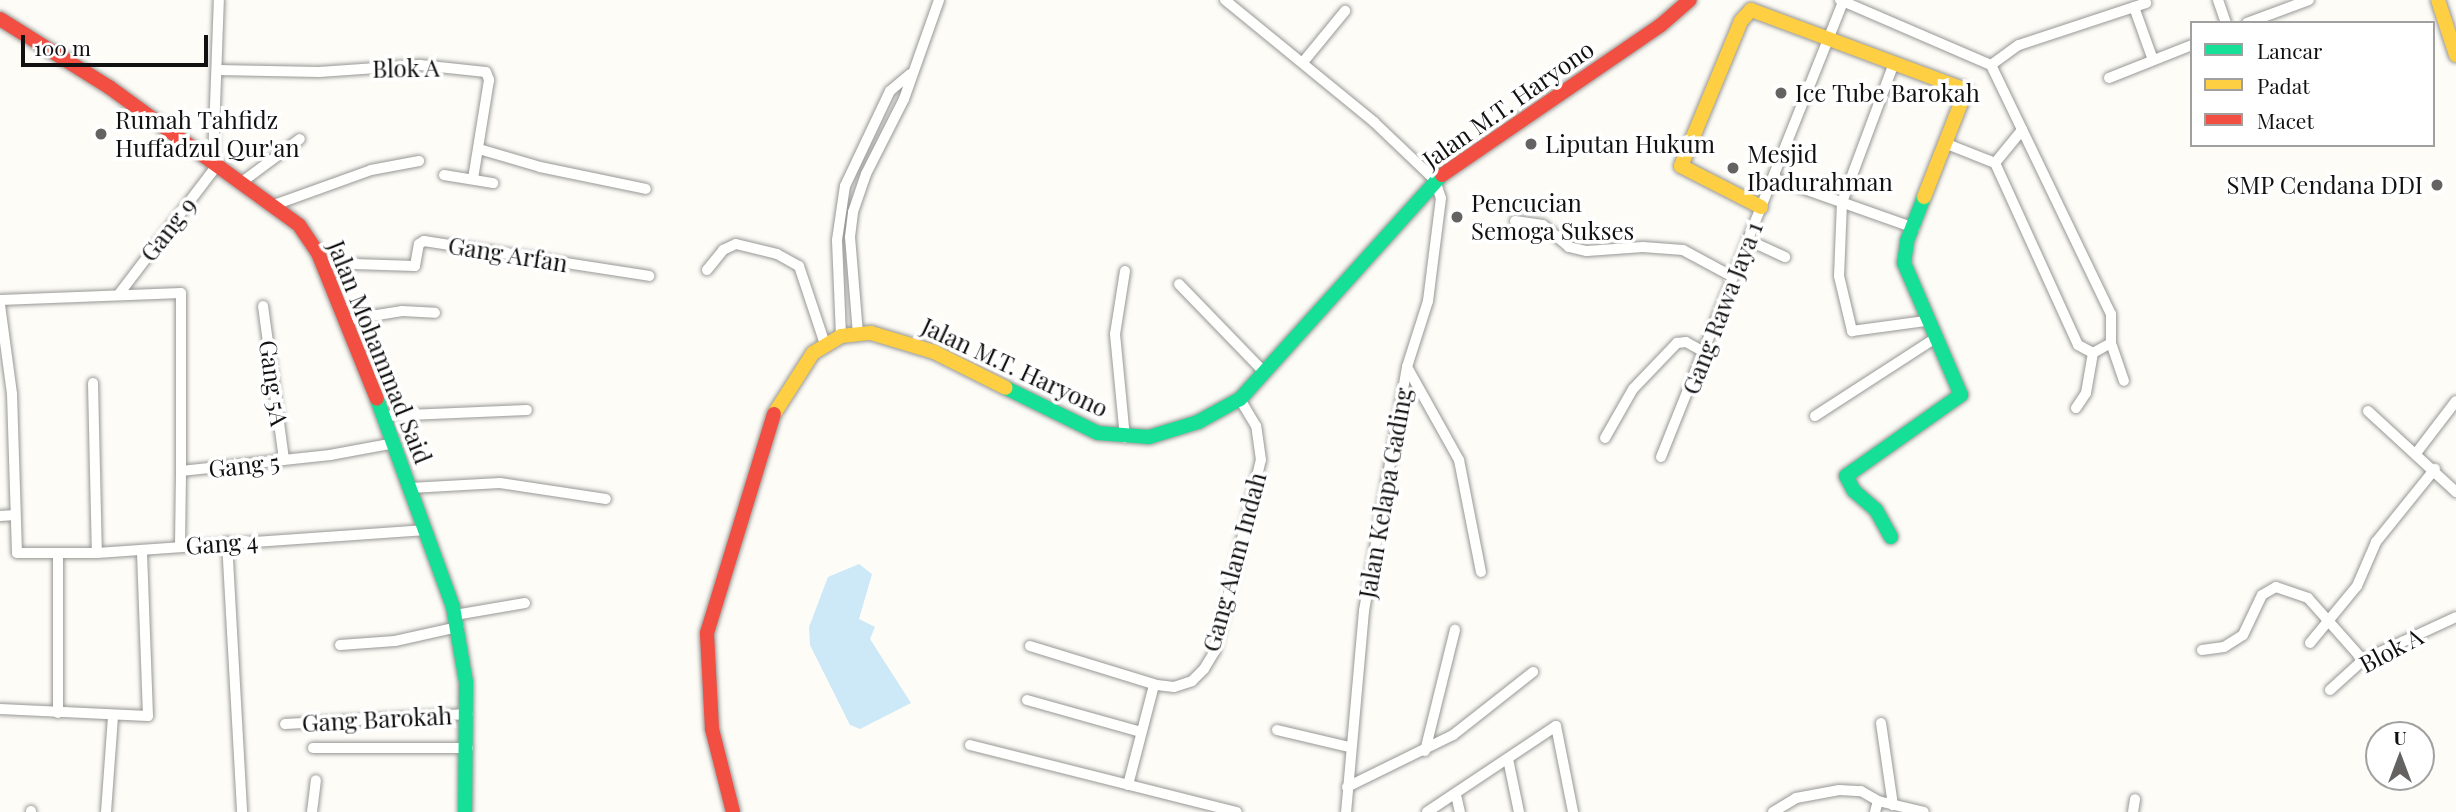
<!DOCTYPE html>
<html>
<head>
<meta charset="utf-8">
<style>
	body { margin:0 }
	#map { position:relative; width:2456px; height:812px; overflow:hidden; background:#fdfcf7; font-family:"Playfair Display",serif }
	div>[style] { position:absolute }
	.water>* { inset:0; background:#cde8f7 }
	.roads { filter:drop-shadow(0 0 2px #979795) drop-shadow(0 0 2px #979795) }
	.street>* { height:10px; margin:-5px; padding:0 5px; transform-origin:5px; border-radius:5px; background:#fffffe }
	.fast>* { height:14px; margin:-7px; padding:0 7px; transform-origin:7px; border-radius:7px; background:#16e098 }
	.slow>* { height:14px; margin:-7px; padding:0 7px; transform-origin:7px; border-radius:7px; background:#ffcf43 }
	.jam>* { height:14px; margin:-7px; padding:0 7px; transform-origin:7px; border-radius:7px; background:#f24e42 }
	.dots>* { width:19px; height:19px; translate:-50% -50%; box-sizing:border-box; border:4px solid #fff; border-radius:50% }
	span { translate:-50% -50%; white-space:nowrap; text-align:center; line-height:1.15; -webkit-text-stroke:7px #fff; paint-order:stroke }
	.street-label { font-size:24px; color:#111 }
	.poi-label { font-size:24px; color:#111 }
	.left { translate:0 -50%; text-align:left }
	.right { translate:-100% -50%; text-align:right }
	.legend { position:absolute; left:2190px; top:21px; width:245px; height:126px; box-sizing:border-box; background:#fff; border:2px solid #a0a0a0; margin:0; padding:9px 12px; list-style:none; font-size:21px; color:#111 }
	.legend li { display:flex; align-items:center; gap:14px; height:35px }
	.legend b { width:35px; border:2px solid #a0a0a0 }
	.north { position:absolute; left:2365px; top:721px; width:70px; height:70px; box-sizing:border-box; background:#fff; border:2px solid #a0a0a0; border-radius:50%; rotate:0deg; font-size:19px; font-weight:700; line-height:28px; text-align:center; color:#111 }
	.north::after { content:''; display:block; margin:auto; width:24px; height:32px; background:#646362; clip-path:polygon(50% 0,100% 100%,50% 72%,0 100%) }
	.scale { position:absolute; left:21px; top:35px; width:187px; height:32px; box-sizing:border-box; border:4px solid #111; border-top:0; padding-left:9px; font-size:21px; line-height:24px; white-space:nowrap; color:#111; -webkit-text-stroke:5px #fff; paint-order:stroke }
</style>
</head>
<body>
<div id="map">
	<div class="water">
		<i style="clip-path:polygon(859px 564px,872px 574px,859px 619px,875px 627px,870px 639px,911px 703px,860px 729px,850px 725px,810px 645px,809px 627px,828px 577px)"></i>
	</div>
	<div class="roads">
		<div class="street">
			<i style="left:1225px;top:0;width:193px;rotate:39.3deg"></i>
			<i style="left:1374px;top:122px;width:84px;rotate:43.6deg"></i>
			<i style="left:1435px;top:180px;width:19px;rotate:72deg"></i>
			<i style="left:1441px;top:198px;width:104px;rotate:97.2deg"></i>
			<i style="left:1428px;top:301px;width:69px;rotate:107.7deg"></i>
			<i style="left:1407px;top:367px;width:248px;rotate:100deg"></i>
			<i style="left:1364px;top:611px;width:202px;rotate:95.1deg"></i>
			<i style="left:1840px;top:0;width:164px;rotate:23.3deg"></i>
			<i style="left:1991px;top:65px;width:276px;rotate:64.3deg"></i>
			<i style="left:2111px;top:314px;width:29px;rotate:90deg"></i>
			<i style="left:2111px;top:343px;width:21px;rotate:151deg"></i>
			<i style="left:2093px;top:353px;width:17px;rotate:-152deg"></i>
			<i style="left:2078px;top:345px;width:200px;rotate:-114.5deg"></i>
			<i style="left:1995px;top:163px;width:52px;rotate:-158.4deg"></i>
			<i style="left:2218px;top:0;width:24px;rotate:71deg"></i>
			<i style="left:2134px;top:7px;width:56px;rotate:70.3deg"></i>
			<i style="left:2247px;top:23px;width:66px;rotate:-20.4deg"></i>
			<i style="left:1304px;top:61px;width:65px;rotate:-50.6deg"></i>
			<i style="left:1894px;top:63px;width:148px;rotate:110.5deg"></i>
			<i style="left:1842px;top:202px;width:74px;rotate:92.3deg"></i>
			<i style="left:1839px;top:276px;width:57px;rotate:76.7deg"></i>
			<i style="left:1852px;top:331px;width:74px;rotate:-7.8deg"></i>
			<i style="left:1991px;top:65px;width:34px;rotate:-36deg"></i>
			<i style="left:2019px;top:45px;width:134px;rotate:-18.3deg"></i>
			<i style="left:217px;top:70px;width:102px;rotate:1.1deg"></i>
			<i style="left:319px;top:72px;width:101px;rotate:-4deg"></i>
			<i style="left:420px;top:65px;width:66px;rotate:6.1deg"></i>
			<i style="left:486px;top:72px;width:9px;rotate:69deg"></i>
			<i style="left:489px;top:80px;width:100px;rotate:99.2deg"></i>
			<i style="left:2109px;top:78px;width:89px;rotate:-21.7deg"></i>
			<i style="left:479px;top:149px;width:64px;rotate:16.4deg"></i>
			<i style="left:540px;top:167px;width:108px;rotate:11.7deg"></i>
			<i style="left:213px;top:160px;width:160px;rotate:-87.9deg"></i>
			<i style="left:1995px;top:163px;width:43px;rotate:-50.7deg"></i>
			<i style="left:444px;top:175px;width:50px;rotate:9.3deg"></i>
			<i style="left:1773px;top:178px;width:150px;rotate:19.5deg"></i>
			<i style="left:242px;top:182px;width:72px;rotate:-36.6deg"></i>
			<i style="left:274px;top:205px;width:103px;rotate:-19.8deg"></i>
			<i style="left:371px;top:170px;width:49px;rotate:-10.6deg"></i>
			<i style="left:1515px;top:221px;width:28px;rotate:8deg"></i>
			<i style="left:1543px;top:225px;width:34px;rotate:40deg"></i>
			<i style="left:1569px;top:247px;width:18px;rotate:13deg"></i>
			<i style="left:1587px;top:251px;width:56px;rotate:-4.1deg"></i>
			<i style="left:1643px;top:247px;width:40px;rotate:4.3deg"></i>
			<i style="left:1683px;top:250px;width:55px;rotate:28.4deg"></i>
			<i style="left:1748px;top:240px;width:41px;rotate:24.7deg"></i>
			<i style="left:323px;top:263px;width:92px;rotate:1.9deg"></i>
			<i style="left:415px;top:266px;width:22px;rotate:-80deg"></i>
			<i style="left:419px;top:244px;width:6px;rotate:-31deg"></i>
			<i style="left:424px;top:241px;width:228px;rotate:8.8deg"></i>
			<i style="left:707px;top:270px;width:26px;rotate:-51deg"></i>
			<i style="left:723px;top:250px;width:14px;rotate:-25deg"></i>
			<i style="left:736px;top:244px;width:42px;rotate:13.7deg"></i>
			<i style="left:777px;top:254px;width:25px;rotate:29deg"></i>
			<i style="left:799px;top:266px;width:85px;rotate:71.6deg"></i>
			<i style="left:1125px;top:271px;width:64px;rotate:99deg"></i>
			<i style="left:1115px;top:334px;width:104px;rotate:84.5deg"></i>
			<i style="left:1179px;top:284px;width:124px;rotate:46deg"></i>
			<i style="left:119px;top:294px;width:163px;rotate:-52.7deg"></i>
			<i style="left:0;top:300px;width:181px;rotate:-2.2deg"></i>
			<i style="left:181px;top:293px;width:178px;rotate:90deg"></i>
			<i style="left:181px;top:471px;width:150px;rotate:-6.1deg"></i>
			<i style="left:330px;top:455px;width:66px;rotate:-10.5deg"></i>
			<i style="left:0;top:305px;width:90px;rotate:82.3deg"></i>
			<i style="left:12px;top:394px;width:159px;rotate:88.2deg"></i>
			<i style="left:17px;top:553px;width:80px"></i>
			<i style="left:97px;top:553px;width:330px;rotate:-4deg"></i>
			<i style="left:263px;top:306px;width:155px;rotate:82.2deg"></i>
			<i style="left:346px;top:320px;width:57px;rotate:-9.1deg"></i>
			<i style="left:402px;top:311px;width:33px;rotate:3deg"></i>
			<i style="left:858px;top:334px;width:97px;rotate:-94.7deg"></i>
			<i style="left:850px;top:237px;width:25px;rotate:-83deg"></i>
			<i style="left:853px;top:212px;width:40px;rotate:-71.1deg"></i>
			<i style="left:866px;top:174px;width:84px;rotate:-63.1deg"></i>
			<i style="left:904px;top:99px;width:105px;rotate:-70.5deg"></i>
			<i style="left:841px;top:336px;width:96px;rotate:-92.4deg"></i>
			<i style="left:837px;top:240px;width:55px;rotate:-81.6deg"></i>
			<i style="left:845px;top:186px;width:105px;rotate:-64.7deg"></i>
			<i style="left:890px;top:91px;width:26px;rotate:-40deg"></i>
			<i style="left:2111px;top:343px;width:40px;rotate:71.1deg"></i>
			<i style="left:1407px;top:367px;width:107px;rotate:60.8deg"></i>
			<i style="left:1459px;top:460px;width:114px;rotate:78.9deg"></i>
			<i style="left:93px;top:383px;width:170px;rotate:88.7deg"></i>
			<i style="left:2076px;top:408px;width:18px;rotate:-56deg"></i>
			<i style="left:2086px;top:393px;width:41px;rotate:-80.1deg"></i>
			<i style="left:2368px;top:411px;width:120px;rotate:42.6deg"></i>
			<i style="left:384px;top:416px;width:143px;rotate:-2.4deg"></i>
			<i style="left:1815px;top:416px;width:142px;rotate:-32.9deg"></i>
			<i style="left:1605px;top:438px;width:56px;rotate:-60.3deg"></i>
			<i style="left:1633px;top:389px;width:64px;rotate:-46.3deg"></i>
			<i style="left:1677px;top:343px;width:9px;rotate:-6deg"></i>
			<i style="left:1686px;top:342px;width:21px;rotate:29deg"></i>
			<i style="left:2417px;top:452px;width:64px;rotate:-52.6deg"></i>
			<i style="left:1661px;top:457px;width:491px;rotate:-68.2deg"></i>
			<i style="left:410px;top:488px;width:90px;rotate:-3.2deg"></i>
			<i style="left:500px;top:483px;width:107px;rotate:8.6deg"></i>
			<i style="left:0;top:516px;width:15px;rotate:-4deg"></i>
			<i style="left:227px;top:542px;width:270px;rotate:86.8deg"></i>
			<i style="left:180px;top:545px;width:74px;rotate:-89.2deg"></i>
			<i style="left:455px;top:615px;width:71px;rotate:-9.7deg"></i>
			<i style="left:2310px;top:643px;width:74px;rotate:-50.5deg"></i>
			<i style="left:2357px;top:586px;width:48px;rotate:-66.6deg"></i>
			<i style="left:2376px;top:542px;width:94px;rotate:-51.1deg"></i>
			<i style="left:340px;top:645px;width:55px;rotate:-4.2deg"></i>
			<i style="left:395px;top:641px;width:65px;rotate:-12.5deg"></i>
			<i style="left:1030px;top:646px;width:133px;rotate:17.1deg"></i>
			<i style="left:1157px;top:685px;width:17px;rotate:7deg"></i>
			<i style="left:1174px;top:687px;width:19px;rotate:-18deg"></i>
			<i style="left:1192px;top:681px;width:17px;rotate:-45deg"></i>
			<i style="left:1204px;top:669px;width:21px;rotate:-59deg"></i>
			<i style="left:1215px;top:651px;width:196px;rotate:-76.5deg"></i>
			<i style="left:1261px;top:460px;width:34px;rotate:-98deg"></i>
			<i style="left:1256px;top:426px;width:31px;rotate:-121deg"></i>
			<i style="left:2202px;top:650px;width:22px;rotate:-8deg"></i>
			<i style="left:2224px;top:647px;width:22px;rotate:-32deg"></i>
			<i style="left:2243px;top:635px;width:44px;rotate:-64.6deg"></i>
			<i style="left:2262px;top:595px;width:16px;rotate:-30deg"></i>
			<i style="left:2276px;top:587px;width:34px;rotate:19deg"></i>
			<i style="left:2308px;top:598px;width:83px;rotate:48.4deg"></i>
			<i style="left:2330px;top:690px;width:45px;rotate:-42.3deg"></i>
			<i style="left:2363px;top:660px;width:102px;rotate:-24.8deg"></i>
			<i style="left:1027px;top:700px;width:118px;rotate:15.7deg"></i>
			<i style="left:0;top:709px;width:148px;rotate:2.7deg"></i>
			<i style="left:148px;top:716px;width:166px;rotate:-92.1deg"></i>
			<i style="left:58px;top:713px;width:158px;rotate:-90deg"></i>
			<i style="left:1881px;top:723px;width:83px;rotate:81.7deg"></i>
			<i style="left:285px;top:724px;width:183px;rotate:-3.1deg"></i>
			<i style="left:1277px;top:730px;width:74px;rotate:13.3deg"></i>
			<i style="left:970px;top:745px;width:275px;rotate:14.1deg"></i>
			<i style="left:313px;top:748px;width:155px"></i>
			<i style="left:1425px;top:751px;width:125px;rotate:-76.1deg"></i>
			<i style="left:1508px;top:759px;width:54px;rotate:78.3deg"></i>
			<i style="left:1128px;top:785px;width:103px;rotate:-75.4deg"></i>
			<i style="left:1347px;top:787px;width:118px;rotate:-26.1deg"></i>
			<i style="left:1453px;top:735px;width:102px;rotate:-38.2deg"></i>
			<i style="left:1456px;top:795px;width:17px;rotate:77deg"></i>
			<i style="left:31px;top:812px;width:1px;rotate:-90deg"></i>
			<i style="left:106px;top:812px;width:95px;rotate:-85.8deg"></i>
			<i style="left:312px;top:812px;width:32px;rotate:-83deg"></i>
			<i style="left:1427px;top:812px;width:155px;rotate:-33.7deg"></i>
			<i style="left:1556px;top:726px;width:88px;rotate:78.8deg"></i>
			<i style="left:1773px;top:812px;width:27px;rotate:-31deg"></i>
			<i style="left:1796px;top:798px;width:44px;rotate:-10.5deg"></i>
			<i style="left:1839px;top:790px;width:22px;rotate:3deg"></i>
			<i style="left:1861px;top:791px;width:20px;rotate:30deg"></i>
			<i style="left:1878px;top:801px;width:47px;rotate:13.4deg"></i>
			<i style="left:1875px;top:812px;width:11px;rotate:-75deg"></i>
			<i style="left:2133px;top:812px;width:13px;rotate:-81deg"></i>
		</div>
		<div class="fast">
			<i style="left:1006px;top:388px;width:102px;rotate:26.1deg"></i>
			<i style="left:1098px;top:433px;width:51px;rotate:4.5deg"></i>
			<i style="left:1149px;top:437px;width:51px;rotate:-17deg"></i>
			<i style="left:1198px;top:422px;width:48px;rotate:-28.7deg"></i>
			<i style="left:1240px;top:399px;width:302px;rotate:-48deg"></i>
			<i style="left:377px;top:399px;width:221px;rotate:69.9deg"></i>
			<i style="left:453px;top:607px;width:76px;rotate:80.2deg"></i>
			<i style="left:466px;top:682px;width:130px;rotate:90.4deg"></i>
			<i style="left:1891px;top:537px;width:31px;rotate:-119deg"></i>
			<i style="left:1876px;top:510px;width:29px;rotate:-139deg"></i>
			<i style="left:1854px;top:491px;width:17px;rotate:-118deg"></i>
			<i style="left:1846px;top:476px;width:141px;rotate:-35.2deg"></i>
			<i style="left:1961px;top:395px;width:144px;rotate:-113.4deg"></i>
			<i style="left:1904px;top:263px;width:22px;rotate:-82deg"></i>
			<i style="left:1907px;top:241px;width:47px;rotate:-68.9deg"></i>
		</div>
		<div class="slow">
			<i style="left:2438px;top:0;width:58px;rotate:71.9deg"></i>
			<i style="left:1761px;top:207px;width:90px;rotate:-152.9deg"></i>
			<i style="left:1681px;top:166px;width:157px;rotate:-67.5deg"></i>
			<i style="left:1741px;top:21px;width:15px;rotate:-48deg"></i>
			<i style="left:1751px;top:10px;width:229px;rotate:20.4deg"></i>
			<i style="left:1966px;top:90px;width:115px;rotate:111.4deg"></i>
			<i style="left:774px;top:414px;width:72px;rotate:-57.4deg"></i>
			<i style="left:813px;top:353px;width:33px;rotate:-31deg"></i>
			<i style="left:841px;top:336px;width:30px;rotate:-6deg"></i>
			<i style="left:871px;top:333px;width:66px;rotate:16.8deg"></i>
			<i style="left:934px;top:352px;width:80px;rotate:26.6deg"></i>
		</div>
		<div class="jam">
			<i style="left:0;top:19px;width:128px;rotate:32deg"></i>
			<i style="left:109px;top:87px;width:235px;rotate:36deg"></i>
			<i style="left:299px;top:225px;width:34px;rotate:56deg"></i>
			<i style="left:318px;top:253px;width:157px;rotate:68deg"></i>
			<i style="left:1442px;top:175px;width:265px;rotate:-34.4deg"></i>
			<i style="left:1661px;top:25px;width:38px;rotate:-41deg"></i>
			<i style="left:733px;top:812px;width:86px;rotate:-104.2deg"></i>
			<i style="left:712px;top:729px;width:96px;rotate:-93deg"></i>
			<i style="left:707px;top:633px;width:229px;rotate:-73deg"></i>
		</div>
	</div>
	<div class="dots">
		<i style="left:1781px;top:93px;background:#646362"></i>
		<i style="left:101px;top:134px;background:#646362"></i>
		<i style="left:1531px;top:144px;background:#646362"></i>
		<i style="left:1733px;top:168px;background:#646362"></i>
		<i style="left:2437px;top:185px;background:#646362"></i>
		<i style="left:1457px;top:217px;background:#646362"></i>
	</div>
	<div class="street-label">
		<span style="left:406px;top:68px;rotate:-1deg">Blok A</span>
		<span style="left:1508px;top:104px;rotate:-35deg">Jalan M.T. Haryono</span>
		<span style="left:168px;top:229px;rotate:-52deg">Gang 9</span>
		<span style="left:508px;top:254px;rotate:9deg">Gang Arfan</span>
		<span style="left:1722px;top:308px;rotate:-69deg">Gang Rawa Jaya 1</span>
		<span style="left:380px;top:352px;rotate:68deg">Jalan Mohammad Said</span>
		<span style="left:1015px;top:367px;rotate:25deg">Jalan M.T. Haryono</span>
		<span style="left:274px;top:383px;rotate:82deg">Gang 5A</span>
		<span style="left:244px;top:465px;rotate:-6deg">Gang 5</span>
		<span style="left:1385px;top:493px;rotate:-80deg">Jalan Kelapa Gading</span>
		<span style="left:222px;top:543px;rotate:-4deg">Gang 4</span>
		<span style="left:1234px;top:562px;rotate:-75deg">Gang Alam Indah</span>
		<span style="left:2391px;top:650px;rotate:-28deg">Blok A</span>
		<span style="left:377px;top:719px;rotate:-3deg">Gang Barokah</span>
	</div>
	<div class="poi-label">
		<span class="left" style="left:1795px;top:93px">Ice Tube Barokah</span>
		<span class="left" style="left:115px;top:134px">Rumah Tahfidz<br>Huffadzul Qur'an</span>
		<span class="left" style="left:1545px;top:144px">Liputan Hukum</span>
		<span class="left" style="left:1747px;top:168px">Mesjid<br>Ibadurahman</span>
		<span class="right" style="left:2423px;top:185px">SMP Cendana DDI</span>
		<span class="left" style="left:1471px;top:217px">Pencucian<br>Semoga Sukses</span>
	</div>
	<ul class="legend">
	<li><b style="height:9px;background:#16e098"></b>Lancar</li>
	<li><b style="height:9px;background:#ffcf43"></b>Padat</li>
	<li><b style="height:9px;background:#f24e42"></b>Macet</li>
	</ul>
	<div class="north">U</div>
	<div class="scale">100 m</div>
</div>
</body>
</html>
